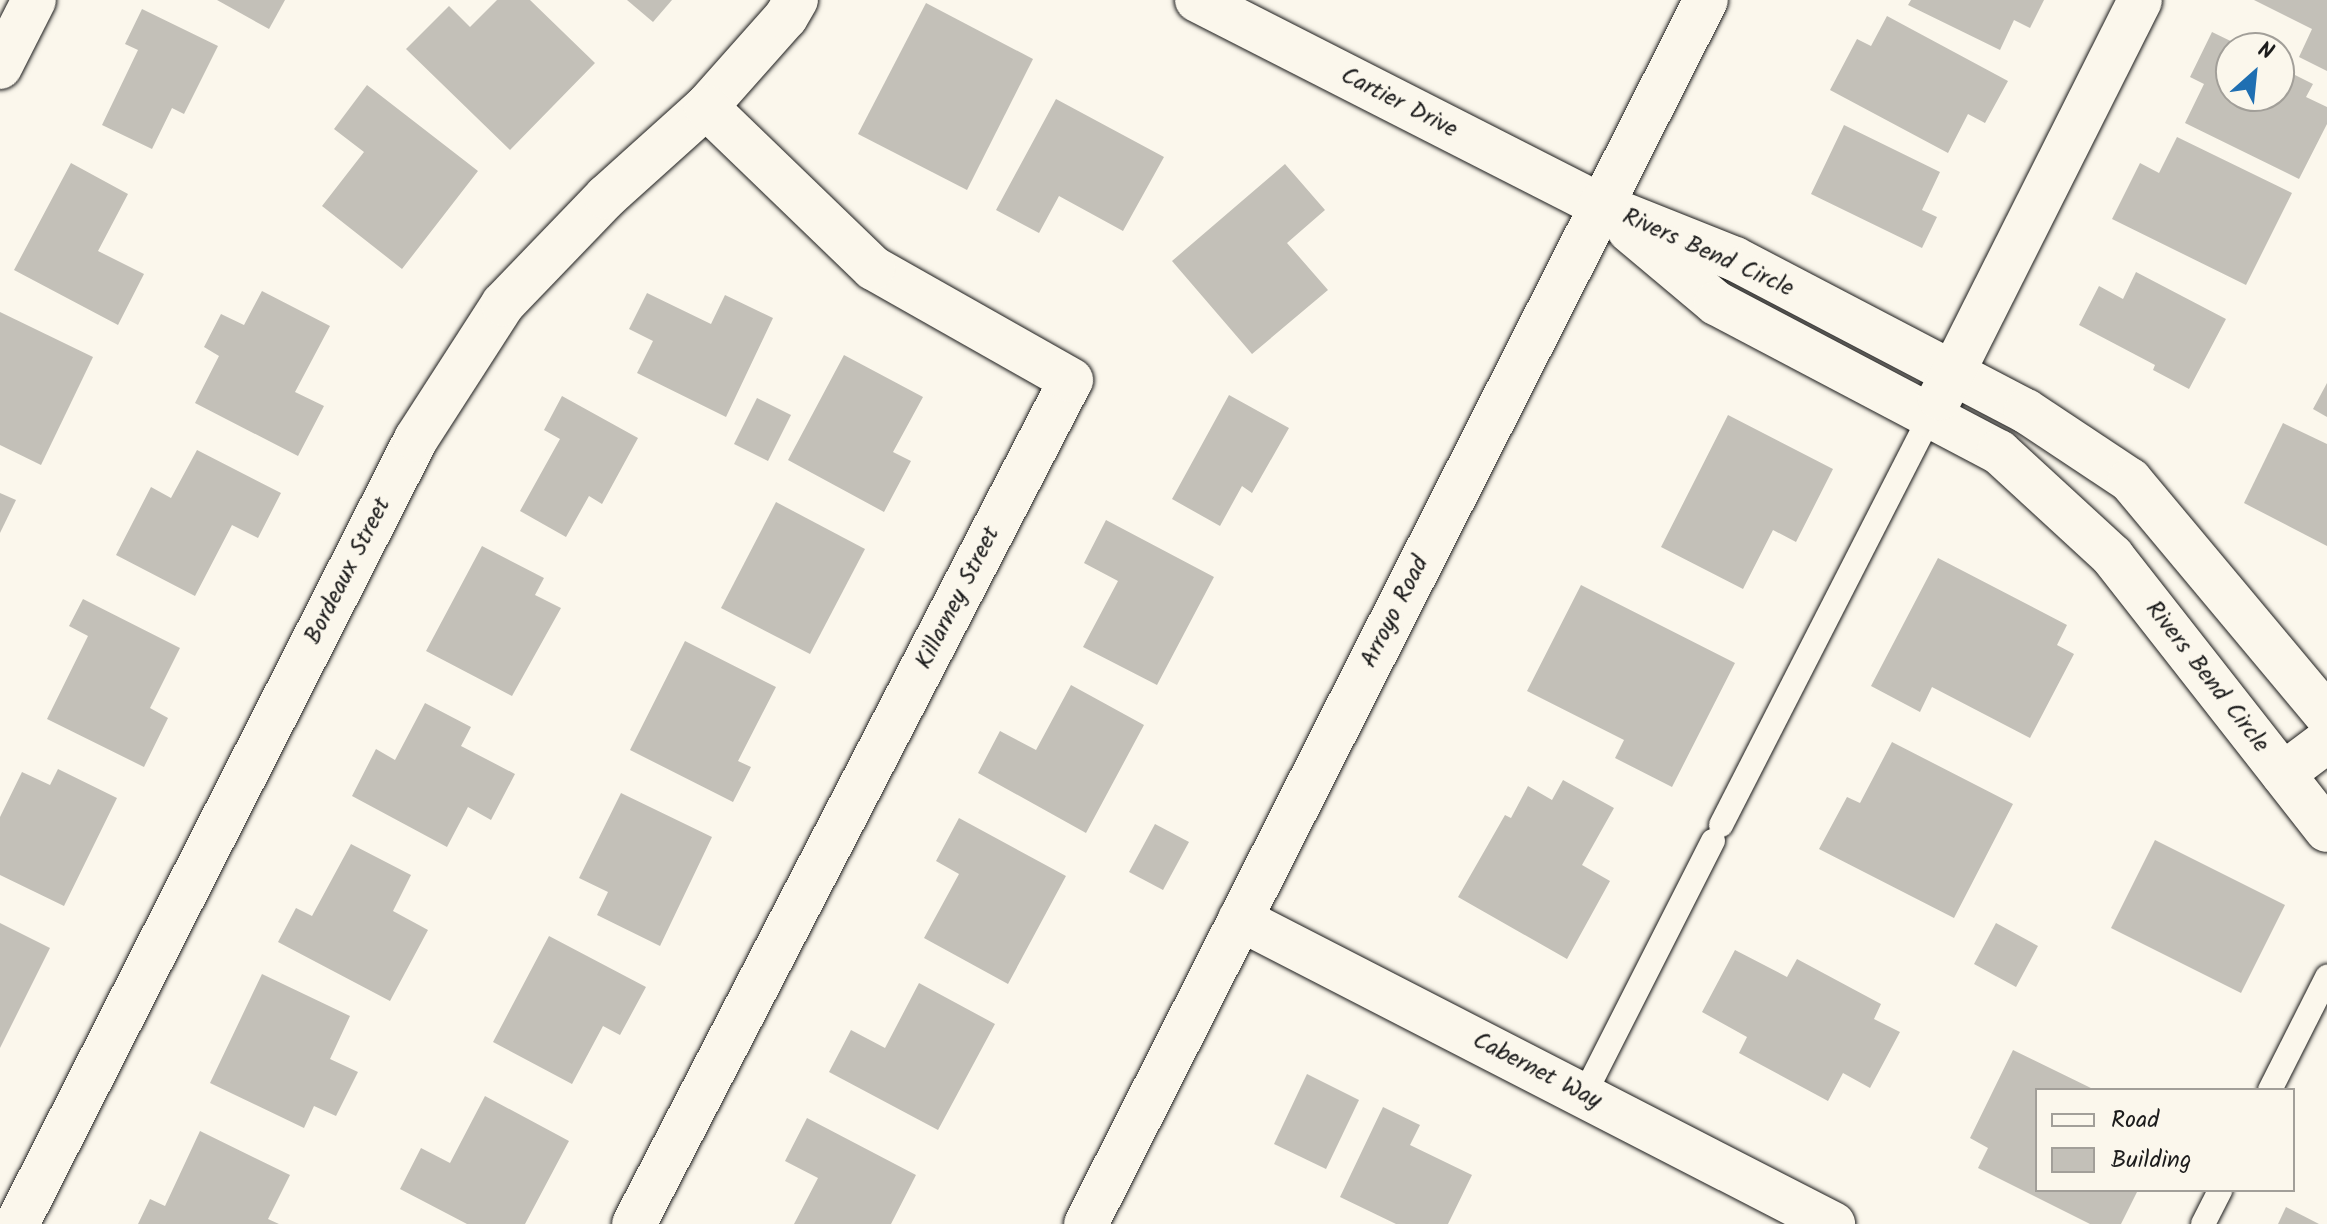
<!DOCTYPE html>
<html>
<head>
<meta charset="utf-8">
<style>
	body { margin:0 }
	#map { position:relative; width:2327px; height:1224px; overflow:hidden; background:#fbf7ec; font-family:Kalam,sans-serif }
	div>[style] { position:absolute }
	.building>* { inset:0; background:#c3c0b8 }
	.roads { filter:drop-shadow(0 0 2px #1c1c1c) drop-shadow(0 0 2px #1c1c1c) }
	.lane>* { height:24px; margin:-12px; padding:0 12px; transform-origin:12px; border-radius:12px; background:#fbf7ec }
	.street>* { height:44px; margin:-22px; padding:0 22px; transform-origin:22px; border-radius:22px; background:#fbf7ec }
	.secondary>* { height:44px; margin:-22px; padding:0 22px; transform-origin:22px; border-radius:22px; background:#fbf7ec }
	span { translate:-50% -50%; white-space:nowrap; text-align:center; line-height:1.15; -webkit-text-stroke:8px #fbf7ec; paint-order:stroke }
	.street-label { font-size:24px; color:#1c1c1c }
	.legend { position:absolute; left:2035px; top:1088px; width:260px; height:104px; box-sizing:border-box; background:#fbf7ec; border:2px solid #a29f99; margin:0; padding:10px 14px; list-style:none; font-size:24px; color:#1c1c1c }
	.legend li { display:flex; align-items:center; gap:16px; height:40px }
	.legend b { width:40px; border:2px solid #a29f99 }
	.north { position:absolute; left:2215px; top:32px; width:80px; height:80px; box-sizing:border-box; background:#fbf7ec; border:2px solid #a29f99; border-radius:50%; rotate:27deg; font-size:22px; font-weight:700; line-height:32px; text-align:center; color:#1c1c1c }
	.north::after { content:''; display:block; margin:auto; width:28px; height:36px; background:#1f6fb2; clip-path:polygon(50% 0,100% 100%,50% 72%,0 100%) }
</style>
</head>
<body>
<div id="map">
	<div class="building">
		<i style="clip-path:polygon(217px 0,285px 0,269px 29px)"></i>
		<i style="clip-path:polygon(497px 0,530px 0,595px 63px,510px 150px,406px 49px,449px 6px,470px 27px)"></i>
		<i style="clip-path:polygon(627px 0,672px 0,653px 22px)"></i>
		<i style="clip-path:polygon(1911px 0,2044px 0,2030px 28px,2014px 20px,2000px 50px,1908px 5px)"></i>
		<i style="clip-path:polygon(2254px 0,2327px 0,2327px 71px,2299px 57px,2312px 29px)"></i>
		<i style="clip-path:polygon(926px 3px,1033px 59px,967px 190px,858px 134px)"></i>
		<i style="clip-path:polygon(142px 9px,218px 46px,184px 114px,172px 108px,152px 149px,102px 125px,138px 50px,125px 44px)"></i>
		<i style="clip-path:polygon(1887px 16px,2008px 81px,1985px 123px,1968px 114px,1948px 153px,1830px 90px,1857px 39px,1871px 46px)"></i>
		<i style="clip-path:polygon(2212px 32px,2245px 48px,2231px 48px,2231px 96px,2279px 96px,2279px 67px,2313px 84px,2306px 97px,2327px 107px,2327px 124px,2299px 179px,2185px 123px,2204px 84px,2190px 77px)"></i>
		<i style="clip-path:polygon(367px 85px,478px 171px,402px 269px,322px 206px,364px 152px,334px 129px)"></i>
		<i style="clip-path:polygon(1056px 99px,1164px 157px,1123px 231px,1059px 196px,1039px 233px,996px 210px)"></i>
		<i style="clip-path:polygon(1844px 125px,1940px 172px,1922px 210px,1937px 217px,1922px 248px,1811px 194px)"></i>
		<i style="clip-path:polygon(2177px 137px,2292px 193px,2246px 285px,2112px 219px,2140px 163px,2159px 173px)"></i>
		<i style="clip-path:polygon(71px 163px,128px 194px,98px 251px,144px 274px,118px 325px,14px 270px)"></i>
		<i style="clip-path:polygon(1285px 164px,1325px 210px,1287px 243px,1328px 290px,1252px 354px,1172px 261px)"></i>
		<i style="clip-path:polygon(2136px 272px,2226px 319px,2189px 389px,2153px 370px,2155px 365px,2079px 325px,2099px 286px,2123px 299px)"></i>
		<i style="clip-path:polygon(262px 291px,330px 326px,295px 392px,324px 406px,298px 456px,195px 403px,219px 356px,204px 347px,221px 314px,244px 325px)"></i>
		<i style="clip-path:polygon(647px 293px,711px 324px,725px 295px,773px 318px,726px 417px,637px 373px,653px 341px,629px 329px)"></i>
		<i style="clip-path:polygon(0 312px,93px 357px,41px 465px,0 445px)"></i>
		<i style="clip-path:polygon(844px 355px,923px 397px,893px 452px,911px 461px,884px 512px,788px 460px)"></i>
		<i style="clip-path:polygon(2327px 383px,2327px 417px,2313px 409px)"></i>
		<i style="clip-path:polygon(1229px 395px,1289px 428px,1252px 493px,1242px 486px,1220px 526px,1172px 499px)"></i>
		<i style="clip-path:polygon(562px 396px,638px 438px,602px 504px,589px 496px,566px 537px,520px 511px,560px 439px,544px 430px)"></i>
		<i style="clip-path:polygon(757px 398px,791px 415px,768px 461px,734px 444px)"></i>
		<i style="clip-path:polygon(1728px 415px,1833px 469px,1796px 542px,1773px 530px,1743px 589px,1661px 547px)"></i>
		<i style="clip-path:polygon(2283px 423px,2327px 444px,2327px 546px,2244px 503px)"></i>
		<i style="clip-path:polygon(197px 450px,281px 493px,258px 538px,232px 525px,195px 596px,116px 555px,151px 487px,171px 498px)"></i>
		<i style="clip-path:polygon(0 493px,16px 500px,0 533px)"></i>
		<i style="clip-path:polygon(776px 502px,865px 549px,810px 654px,721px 608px)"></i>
		<i style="clip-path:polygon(1106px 520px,1214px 577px,1157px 685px,1083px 647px,1118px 581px,1084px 563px)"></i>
		<i style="clip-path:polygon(482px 546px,544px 578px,535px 595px,561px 608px,512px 696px,426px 651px)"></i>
		<i style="clip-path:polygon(1938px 558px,2067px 625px,2057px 645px,2074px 654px,2030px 738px,1932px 687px,1920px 712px,1871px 686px)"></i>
		<i style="clip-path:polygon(1581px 585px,1735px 663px,1672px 787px,1615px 758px,1624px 740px,1527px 691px)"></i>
		<i style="clip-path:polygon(83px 599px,180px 648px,150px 708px,168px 718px,144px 767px,47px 719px,88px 636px,69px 626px)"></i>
		<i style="clip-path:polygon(685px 641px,776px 687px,738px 761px,751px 767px,733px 802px,630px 750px)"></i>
		<i style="clip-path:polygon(1071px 685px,1144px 725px,1086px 833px,978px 773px,1000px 731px,1036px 750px)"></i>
		<i style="clip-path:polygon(425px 703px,471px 727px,461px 746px,515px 774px,491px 820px,468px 807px,447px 847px,352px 796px,376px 749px,395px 760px)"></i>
		<i style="clip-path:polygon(1892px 742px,2013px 804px,1954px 918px,1819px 849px,1847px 797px,1860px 803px)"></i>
		<i style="clip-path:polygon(58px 769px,117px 798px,64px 906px,0 875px,0 817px,22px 772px,50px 785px)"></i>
		<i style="clip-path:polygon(1563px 780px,1614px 808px,1582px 865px,1610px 881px,1567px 959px,1458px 897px,1505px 815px,1511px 818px,1528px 786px,1552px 800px)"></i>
		<i style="clip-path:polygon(621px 793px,712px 837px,660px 946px,597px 915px,608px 892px,579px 878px)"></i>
		<i style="clip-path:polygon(959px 818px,1066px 876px,1008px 984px,924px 938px,959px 874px,936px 861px)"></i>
		<i style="clip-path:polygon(1155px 824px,1189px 842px,1163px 890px,1129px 872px)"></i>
		<i style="clip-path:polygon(2155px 840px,2285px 905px,2241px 993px,2111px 928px)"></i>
		<i style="clip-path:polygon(351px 844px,411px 875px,393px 911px,428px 930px,390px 1001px,278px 942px,296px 908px,312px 916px)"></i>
		<i style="clip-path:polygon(0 923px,50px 948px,0 1048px)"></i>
		<i style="clip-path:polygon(1996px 923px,2038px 946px,2016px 987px,1974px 964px)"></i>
		<i style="clip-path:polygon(549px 936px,646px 987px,620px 1035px,603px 1026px,572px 1084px,493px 1042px)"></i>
		<i style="clip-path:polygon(1735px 950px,1787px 977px,1797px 959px,1881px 1004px,1874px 1019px,1900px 1032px,1870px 1088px,1843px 1073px,1828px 1101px,1739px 1053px,1747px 1037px,1702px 1012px)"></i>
		<i style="clip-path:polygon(262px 974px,350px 1016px,330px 1059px,358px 1072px,336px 1116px,314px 1106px,304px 1128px,210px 1083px)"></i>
		<i style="clip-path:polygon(919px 983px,995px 1024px,938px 1130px,829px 1072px,851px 1030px,885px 1048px)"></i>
		<i style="clip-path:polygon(2013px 1050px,2095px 1090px,2037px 1090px,2037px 1190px,2138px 1190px,2121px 1224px,2090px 1224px,1978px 1168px,1988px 1148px,1970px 1138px)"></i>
		<i style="clip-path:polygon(1307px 1074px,1359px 1100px,1326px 1169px,1274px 1144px)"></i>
		<i style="clip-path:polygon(485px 1096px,569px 1141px,525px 1224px,467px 1224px,400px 1189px,421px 1148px,450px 1163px)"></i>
		<i style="clip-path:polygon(1383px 1107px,1420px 1125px,1410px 1145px,1472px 1175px,1448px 1224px,1396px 1224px,1340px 1197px)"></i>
		<i style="clip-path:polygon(807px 1118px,916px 1175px,891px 1224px,794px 1224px,818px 1178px,785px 1161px)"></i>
		<i style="clip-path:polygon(200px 1131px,290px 1175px,268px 1219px,279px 1224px,138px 1224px,150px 1199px,165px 1206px)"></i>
		<i style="clip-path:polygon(2286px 1207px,2319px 1224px,2278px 1224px)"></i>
	</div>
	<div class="roads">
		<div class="lane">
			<i style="left:1721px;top:825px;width:459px;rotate:-62.9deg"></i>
			<i style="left:2270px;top:1090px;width:127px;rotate:-63.2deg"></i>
			<i style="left:1584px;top:1095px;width:285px;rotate:-63.1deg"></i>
			<i style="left:2203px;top:1224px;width:38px;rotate:-63deg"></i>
		</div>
		<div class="street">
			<i style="left:1197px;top:0;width:452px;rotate:27deg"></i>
			<i style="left:1600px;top:205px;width:145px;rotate:21.8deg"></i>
			<i style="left:1735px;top:259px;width:328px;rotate:27.6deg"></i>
			<i style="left:2026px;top:411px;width:125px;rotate:33.6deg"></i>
			<i style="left:2130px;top:480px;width:307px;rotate:50.1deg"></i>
			<i style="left:0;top:67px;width:75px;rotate:-63.1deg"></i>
			<i style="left:1629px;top:230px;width:114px;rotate:40deg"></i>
			<i style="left:1716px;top:303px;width:320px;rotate:27.8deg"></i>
			<i style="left:1999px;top:452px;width:154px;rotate:42.6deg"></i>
			<i style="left:2112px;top:556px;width:348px;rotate:51.9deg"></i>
			<i style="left:1940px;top:398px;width:445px;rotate:-63.3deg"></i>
			<i style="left:2283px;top:774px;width:55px;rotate:-36.9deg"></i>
			<i style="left:1240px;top:919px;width:667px;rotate:27.22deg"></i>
			<i style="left:17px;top:1224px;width:881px;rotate:-63.06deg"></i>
			<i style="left:416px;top:439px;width:161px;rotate:-57.2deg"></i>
			<i style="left:503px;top:304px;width:149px;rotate:-46.1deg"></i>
			<i style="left:606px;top:197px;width:135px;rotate:-42deg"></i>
			<i style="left:706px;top:107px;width:120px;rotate:-48.4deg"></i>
			<i style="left:786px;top:17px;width:20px;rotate:-60deg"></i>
			<i style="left:634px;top:1224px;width:950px;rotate:-62.63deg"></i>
			<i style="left:1071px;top:380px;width:227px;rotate:-150.5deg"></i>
			<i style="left:873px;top:268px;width:232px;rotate:-136deg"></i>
		</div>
		<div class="secondary">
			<i style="left:1086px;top:1224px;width:1372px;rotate:-63.14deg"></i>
		</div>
	</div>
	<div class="street-label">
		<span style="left:1399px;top:103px;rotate:27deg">Cartier Drive</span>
		<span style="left:1708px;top:253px;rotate:24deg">Rivers Bend Circle</span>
		<span style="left:348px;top:571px;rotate:-63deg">Bordeaux Street</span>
		<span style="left:958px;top:598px;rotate:-63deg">Killarney Street</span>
		<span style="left:1395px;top:612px;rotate:-63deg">Arroyo Road</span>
		<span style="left:2207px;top:677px;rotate:52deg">Rivers Bend Circle</span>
		<span style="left:1537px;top:1071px;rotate:27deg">Cabernet Way</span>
	</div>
	<ul class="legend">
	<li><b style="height:10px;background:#fbf7ec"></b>Road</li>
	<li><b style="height:22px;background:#c3c0b8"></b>Building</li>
	</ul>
	<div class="north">N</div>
</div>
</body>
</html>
